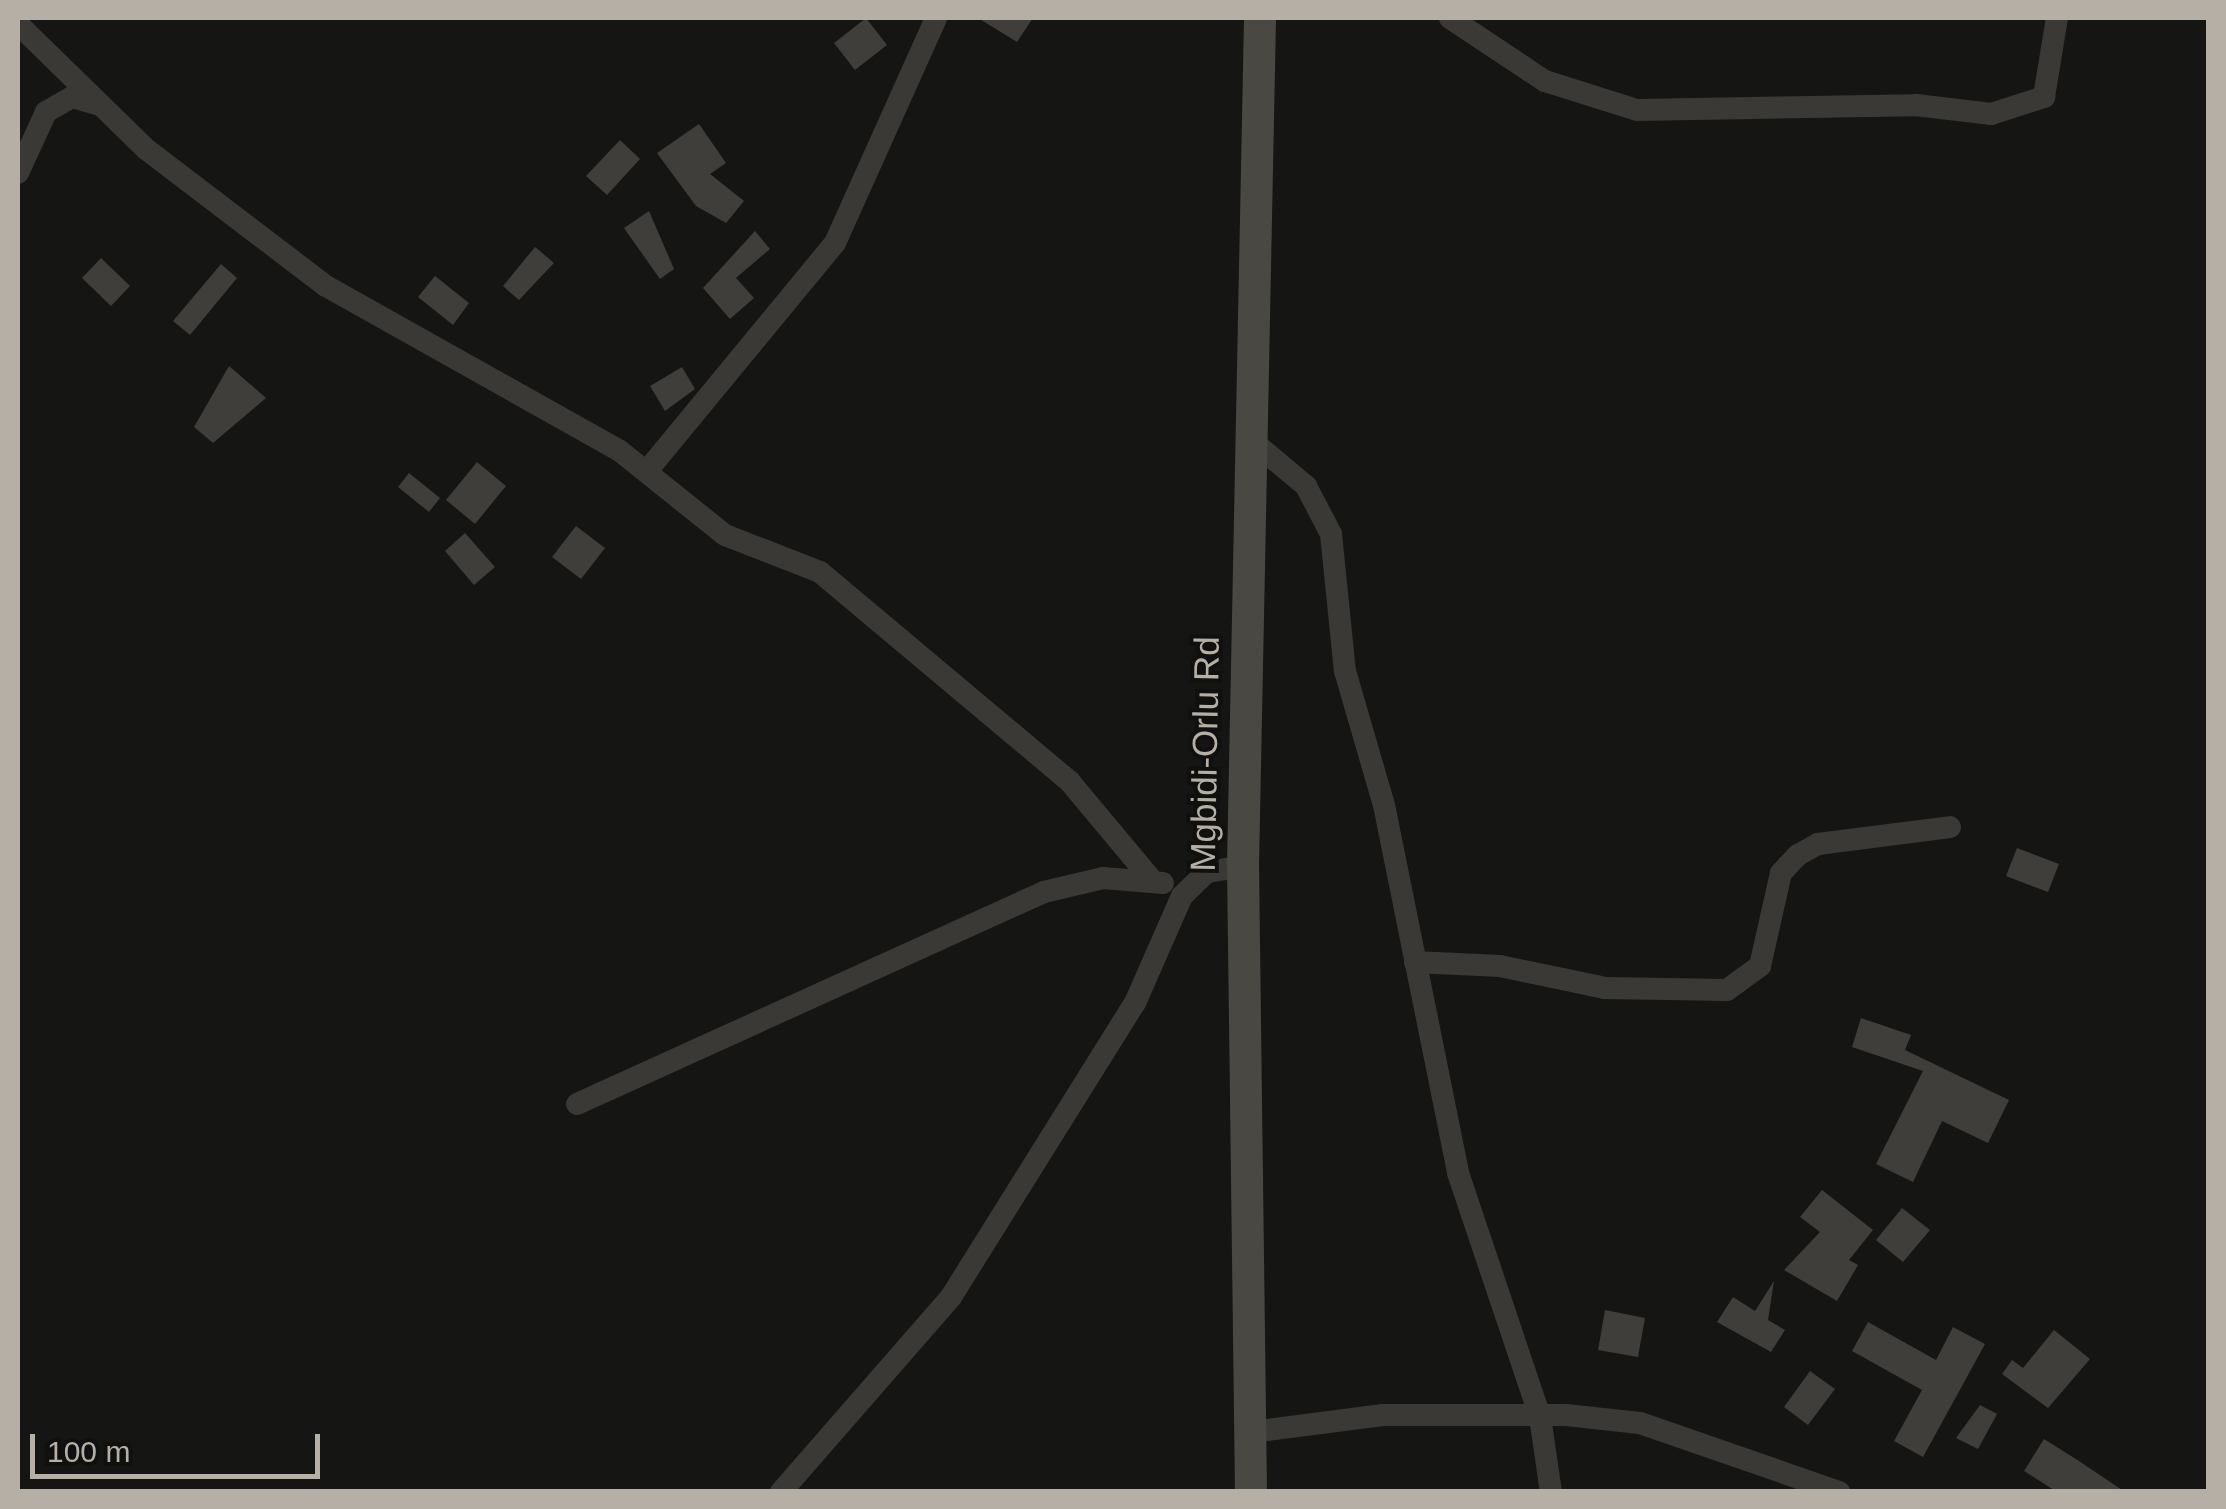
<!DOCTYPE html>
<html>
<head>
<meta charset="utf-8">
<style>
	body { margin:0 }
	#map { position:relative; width:2226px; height:1509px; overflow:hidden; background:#151514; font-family:Helvetica,sans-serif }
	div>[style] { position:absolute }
	.building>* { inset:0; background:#3f3e3b }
	.minor>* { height:22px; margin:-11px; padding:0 11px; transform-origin:11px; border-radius:11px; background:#3a3935 }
	.secondary>* { height:32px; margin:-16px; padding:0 16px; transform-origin:16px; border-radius:16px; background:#4a4843 }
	span { translate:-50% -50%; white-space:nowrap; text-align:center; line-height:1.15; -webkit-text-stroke:8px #10100f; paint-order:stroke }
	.street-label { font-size:35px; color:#b5afa6 }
	.frame { position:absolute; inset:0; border:20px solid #b5afa6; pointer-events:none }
	.scale { position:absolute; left:30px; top:1434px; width:290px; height:45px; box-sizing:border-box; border:5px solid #b5afa6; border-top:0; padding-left:12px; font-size:30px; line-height:35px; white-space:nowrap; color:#b5afa6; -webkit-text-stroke:8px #10100f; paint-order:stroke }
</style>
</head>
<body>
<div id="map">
	<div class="building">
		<i style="clip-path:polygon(866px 18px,887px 45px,855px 70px,834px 43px)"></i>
		<i style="clip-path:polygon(978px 18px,1033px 18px,1017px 42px)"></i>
		<i style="clip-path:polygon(699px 124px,726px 163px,710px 174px,744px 201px,726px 223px,696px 206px,657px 153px)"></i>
		<i style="clip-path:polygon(620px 140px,640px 159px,607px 195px,586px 176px)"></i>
		<i style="clip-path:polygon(649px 211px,674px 269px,660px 279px,624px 228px)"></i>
		<i style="clip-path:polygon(755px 231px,770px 249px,736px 278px,754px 298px,730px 319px,703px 288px)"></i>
		<i style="clip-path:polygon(535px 247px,554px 263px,519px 300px,503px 286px)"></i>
		<i style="clip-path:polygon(101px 258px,130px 286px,111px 306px,82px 278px)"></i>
		<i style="clip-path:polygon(221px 264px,237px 278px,190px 335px,173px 321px)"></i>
		<i style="clip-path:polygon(435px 276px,469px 303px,453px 325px,418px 297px)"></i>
		<i style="clip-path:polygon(229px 366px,266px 398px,213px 443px,194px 427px)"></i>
		<i style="clip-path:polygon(682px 367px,695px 389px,665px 411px,650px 386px)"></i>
		<i style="clip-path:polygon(477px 462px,506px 486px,475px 524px,446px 500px)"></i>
		<i style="clip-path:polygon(409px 473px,440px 498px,429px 512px,398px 487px)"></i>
		<i style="clip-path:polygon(576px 526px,605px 548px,581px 579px,552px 557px)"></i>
		<i style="clip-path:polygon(465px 533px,495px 567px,474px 585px,445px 551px)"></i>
		<i style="clip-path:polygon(2017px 848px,2059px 864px,2048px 892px,2006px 876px)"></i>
		<i style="clip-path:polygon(1861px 1018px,1911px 1035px,1905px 1050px,2009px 1100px,1988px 1143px,1942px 1121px,1913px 1182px,1876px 1164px,1923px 1071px,1852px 1047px)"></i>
		<i style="clip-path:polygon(1822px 1190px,1873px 1230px,1849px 1260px,1858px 1265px,1837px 1301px,1784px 1270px,1820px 1232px,1800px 1217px)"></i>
		<i style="clip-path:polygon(1902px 1208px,1930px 1230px,1903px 1262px,1876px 1240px)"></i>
		<i style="clip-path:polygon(1774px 1281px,1768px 1320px,1785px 1330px,1771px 1352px,1717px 1322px,1733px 1297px,1755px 1311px)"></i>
		<i style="clip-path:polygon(1605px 1310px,1645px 1318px,1638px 1357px,1598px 1350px)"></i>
		<i style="clip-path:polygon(1868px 1322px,1936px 1360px,1953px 1327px,1985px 1344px,1923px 1457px,1894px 1441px,1922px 1390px,1852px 1351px)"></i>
		<i style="clip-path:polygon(2054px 1330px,2090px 1359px,2048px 1408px,2002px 1374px,2012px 1360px,2023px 1368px)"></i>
		<i style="clip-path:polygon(1810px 1371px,1835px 1389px,1808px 1425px,1784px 1407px)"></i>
		<i style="clip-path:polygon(1980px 1405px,1997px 1414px,1978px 1449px,1956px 1438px)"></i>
		<i style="clip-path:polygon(2044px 1439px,2079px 1461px,2125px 1492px,2057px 1492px,2024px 1471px)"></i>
	</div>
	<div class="minor">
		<i style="left:1450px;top:18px;width:114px;rotate:33.6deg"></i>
		<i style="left:1545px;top:81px;width:96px;rotate:17.5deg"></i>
		<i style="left:1637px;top:110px;width:279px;rotate:-1deg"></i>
		<i style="left:1916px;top:105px;width:76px;rotate:6.8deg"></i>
		<i style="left:1991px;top:114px;width:56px;rotate:-17.8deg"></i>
		<i style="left:2044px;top:97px;width:80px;rotate:-80.7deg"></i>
		<i style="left:18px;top:24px;width:179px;rotate:44.3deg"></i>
		<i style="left:146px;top:149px;width:226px;rotate:37.3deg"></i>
		<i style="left:326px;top:286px;width:337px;rotate:29.3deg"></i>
		<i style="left:620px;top:451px;width:134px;rotate:38.7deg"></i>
		<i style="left:725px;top:535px;width:102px;rotate:21.3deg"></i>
		<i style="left:820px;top:572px;width:326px;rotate:40deg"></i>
		<i style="left:1070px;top:782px;width:128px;rotate:50.1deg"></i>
		<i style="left:18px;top:173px;width:67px;rotate:-65.3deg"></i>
		<i style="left:46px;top:112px;width:30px;rotate:-30deg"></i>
		<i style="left:72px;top:97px;width:26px;rotate:16deg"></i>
		<i style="left:1251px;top:440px;width:72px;rotate:39.9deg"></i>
		<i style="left:1306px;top:486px;width:54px;rotate:62.5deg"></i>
		<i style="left:1331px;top:534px;width:138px;rotate:84.2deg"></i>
		<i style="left:1345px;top:671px;width:140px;rotate:73.8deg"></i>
		<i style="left:1384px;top:805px;width:375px;rotate:78.6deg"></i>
		<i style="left:1458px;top:1173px;width:257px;rotate:71.4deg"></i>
		<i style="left:1540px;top:1417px;width:76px;rotate:81.7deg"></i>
		<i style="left:647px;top:471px;width:296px;rotate:-50.5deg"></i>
		<i style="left:835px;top:243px;width:247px;rotate:-65.8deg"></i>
		<i style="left:1415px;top:962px;width:85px;rotate:2.7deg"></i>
		<i style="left:1500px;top:966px;width:107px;rotate:11.8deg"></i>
		<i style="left:1605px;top:988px;width:122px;rotate:0.9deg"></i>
		<i style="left:1727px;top:990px;width:41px;rotate:-36deg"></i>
		<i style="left:1760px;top:966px;width:95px;rotate:-77.3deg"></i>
		<i style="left:1781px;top:873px;width:25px;rotate:-47deg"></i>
		<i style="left:1798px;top:855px;width:23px;rotate:-29deg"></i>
		<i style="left:1818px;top:844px;width:133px;rotate:-7.3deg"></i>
		<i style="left:577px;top:1104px;width:513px;rotate:-24.42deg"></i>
		<i style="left:1044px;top:892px;width:61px;rotate:-13.3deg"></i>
		<i style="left:1103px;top:878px;width:60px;rotate:4.8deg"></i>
		<i style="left:1252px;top:1432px;width:132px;rotate:-7.4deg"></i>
		<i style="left:1383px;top:1415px;width:183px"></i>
		<i style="left:1566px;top:1415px;width:74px;rotate:6.2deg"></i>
		<i style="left:1640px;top:1423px;width:211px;rotate:19.1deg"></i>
		<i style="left:781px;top:1492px;width:259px;rotate:-48.9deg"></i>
		<i style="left:951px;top:1297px;width:347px;rotate:-58deg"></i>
		<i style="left:1135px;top:1003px;width:117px;rotate:-66.3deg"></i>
		<i style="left:1182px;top:896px;width:35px;rotate:-44deg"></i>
		<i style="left:1207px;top:872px;width:36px;rotate:-9deg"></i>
	</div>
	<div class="secondary">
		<i style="left:1251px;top:1492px;width:626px;rotate:-90.73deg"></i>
		<i style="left:1243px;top:866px;width:848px;rotate:-88.85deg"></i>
	</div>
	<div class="street-label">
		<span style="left:1205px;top:754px;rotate:-89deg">Mgbidi-Orlu Rd</span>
	</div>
	<div class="frame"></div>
	<div class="scale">100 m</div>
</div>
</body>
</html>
